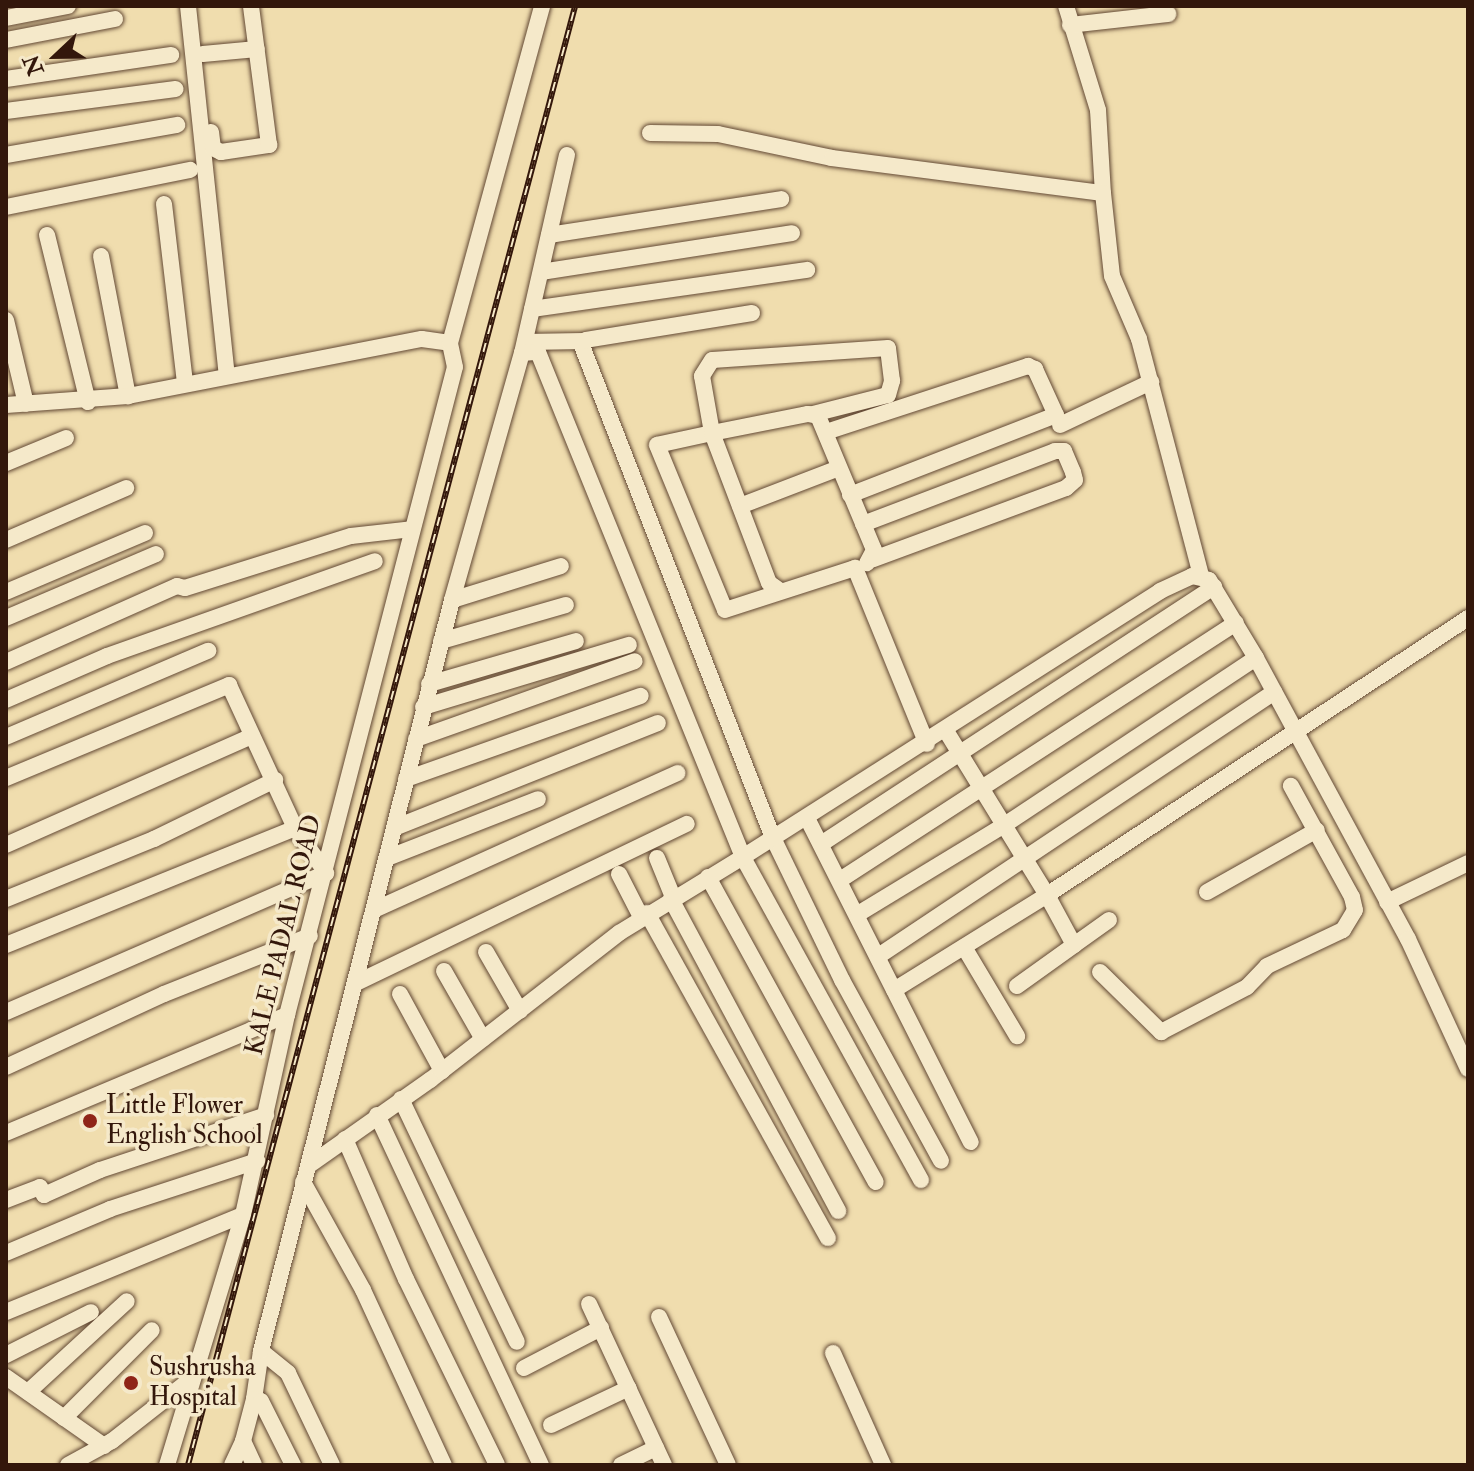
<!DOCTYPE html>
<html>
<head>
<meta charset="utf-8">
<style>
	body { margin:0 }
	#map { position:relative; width:1474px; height:1471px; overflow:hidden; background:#f0ddae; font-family:"IM FELL Double Pica",serif }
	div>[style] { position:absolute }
	.roads { filter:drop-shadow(0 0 2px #624834) drop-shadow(0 0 2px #624834) }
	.minor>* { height:16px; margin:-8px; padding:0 8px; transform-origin:8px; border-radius:8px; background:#f5e9ca }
	.rail>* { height:6px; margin-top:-3px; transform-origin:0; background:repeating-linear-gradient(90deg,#f5e9ca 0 9px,#33170b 0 18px); box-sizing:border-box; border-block:2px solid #33170b }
	.dots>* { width:22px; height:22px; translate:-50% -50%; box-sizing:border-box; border:4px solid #f5e9ca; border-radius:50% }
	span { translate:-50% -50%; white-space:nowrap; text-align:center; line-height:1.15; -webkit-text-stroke:7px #f5e9ca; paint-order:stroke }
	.street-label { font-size:26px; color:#33170b }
	.poi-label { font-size:26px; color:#33170b }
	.left { translate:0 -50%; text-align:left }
	.frame { position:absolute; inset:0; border:8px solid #33170b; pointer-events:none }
	.north { position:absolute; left:16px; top:16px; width:80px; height:80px; -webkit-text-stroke:6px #f5e9ca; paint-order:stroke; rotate:248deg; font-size:22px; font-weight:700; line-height:32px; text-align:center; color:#33170b }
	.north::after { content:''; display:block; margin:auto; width:28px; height:36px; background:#33170b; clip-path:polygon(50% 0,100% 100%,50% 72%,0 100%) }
</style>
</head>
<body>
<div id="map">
	<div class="roads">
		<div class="minor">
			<i style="left:188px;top:6px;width:370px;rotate:84deg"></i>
			<i style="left:1066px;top:6px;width:109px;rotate:72.9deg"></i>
			<i style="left:1098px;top:110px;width:83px;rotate:86.6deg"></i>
			<i style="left:6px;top:18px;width:63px;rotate:-11deg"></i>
			<i style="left:1070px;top:25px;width:99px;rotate:-6.4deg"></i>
			<i style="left:6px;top:40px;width:111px;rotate:-10.9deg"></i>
			<i style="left:203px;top:54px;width:54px;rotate:-5.3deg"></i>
			<i style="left:6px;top:79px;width:167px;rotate:-8.3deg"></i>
			<i style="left:6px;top:111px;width:171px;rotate:-7.4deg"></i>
			<i style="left:211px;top:132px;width:16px;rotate:83deg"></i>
			<i style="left:213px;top:148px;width:9px;rotate:27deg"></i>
			<i style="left:221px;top:152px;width:49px;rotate:-8.3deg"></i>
			<i style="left:269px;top:145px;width:140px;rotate:-97.4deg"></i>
			<i style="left:650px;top:133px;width:68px;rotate:0.8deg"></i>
			<i style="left:718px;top:134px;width:116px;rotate:11.9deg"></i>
			<i style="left:832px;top:158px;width:273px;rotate:7.4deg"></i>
			<i style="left:1103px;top:193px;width:83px;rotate:83.8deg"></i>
			<i style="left:1112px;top:276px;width:69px;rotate:66.8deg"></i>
			<i style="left:1139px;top:339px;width:245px;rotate:75.3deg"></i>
			<i style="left:6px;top:155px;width:174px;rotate:-10deg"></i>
			<i style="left:164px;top:204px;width:181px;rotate:83.3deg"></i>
			<i style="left:6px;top:207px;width:188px;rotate:-11.4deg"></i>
			<i style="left:47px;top:235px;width:172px;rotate:76.2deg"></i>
			<i style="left:549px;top:235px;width:235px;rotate:-8.8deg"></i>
			<i style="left:101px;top:256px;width:143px;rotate:79.1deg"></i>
			<i style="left:541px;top:272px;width:254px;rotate:-8.8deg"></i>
			<i style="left:532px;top:309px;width:278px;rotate:-8.1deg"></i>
			<i style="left:752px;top:313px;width:168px;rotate:170.8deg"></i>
			<i style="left:586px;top:340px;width:7px;rotate:124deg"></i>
			<i style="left:582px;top:346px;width:528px;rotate:68.78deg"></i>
			<i style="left:773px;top:838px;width:158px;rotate:64.1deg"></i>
			<i style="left:842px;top:980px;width:206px;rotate:61.3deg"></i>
			<i style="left:6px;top:320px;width:86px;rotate:76.6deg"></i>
			<i style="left:525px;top:342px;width:59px;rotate:-1deg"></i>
			<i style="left:522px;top:353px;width:203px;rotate:-77.2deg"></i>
			<i style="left:6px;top:405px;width:122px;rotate:-4.2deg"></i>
			<i style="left:128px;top:396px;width:299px;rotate:-11deg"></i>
			<i style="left:422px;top:339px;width:28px;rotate:8deg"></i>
			<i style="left:813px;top:414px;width:77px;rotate:-14.2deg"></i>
			<i style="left:888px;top:395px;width:15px;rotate:-74deg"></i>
			<i style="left:892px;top:381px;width:33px;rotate:-97deg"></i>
			<i style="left:888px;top:348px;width:176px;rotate:176.1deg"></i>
			<i style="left:712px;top:360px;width:19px;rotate:122deg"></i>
			<i style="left:702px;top:376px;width:58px;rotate:80deg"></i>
			<i style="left:712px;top:433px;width:56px;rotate:167.7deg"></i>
			<i style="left:657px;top:445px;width:178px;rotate:67.6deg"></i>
			<i style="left:725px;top:610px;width:137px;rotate:-17.9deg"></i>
			<i style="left:855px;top:568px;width:190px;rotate:67.8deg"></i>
			<i style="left:1060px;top:425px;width:101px;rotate:-25.3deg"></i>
			<i style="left:826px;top:432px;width:213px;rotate:-18.1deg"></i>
			<i style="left:1028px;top:366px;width:8px;rotate:23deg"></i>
			<i style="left:1035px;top:369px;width:51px;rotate:65.5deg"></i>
			<i style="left:1056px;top:415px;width:221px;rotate:158.8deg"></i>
			<i style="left:6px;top:463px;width:65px;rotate:-22.6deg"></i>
			<i style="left:740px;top:506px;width:106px;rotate:-21deg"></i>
			<i style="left:863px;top:524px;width:205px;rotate:-20.8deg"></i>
			<i style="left:1055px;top:451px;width:9px"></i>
			<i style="left:1064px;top:451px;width:23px;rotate:67deg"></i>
			<i style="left:1073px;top:472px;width:8px;rotate:76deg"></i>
			<i style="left:1075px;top:480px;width:12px;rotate:138deg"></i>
			<i style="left:1066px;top:488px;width:205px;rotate:159.7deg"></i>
			<i style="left:6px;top:540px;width:131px;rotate:-23.4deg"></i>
			<i style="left:779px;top:590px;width:12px;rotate:-145deg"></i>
			<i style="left:769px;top:583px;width:160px;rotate:-110.8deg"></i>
			<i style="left:712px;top:433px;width:98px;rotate:-11.2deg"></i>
			<i style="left:808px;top:414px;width:10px;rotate:11deg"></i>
			<i style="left:818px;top:416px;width:145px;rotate:67.3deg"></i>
			<i style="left:874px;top:550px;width:15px;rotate:118deg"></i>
			<i style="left:6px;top:592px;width:151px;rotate:-23deg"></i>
			<i style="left:452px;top:600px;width:114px;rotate:-17.3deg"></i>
			<i style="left:6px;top:618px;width:163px;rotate:-23.1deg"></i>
			<i style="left:441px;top:641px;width:130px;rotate:-16.1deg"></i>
			<i style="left:6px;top:662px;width:187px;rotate:-24deg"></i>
			<i style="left:177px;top:586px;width:8px;rotate:14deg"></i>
			<i style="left:185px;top:588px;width:174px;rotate:-17.4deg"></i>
			<i style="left:351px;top:536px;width:61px;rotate:-6.5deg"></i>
			<i style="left:429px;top:684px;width:153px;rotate:-16.3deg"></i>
			<i style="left:6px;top:700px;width:110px;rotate:-23.5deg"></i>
			<i style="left:107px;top:656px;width:284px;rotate:-19.5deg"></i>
			<i style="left:423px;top:707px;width:215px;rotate:-16.8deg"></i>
			<i style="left:6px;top:737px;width:220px;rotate:-23.1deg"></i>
			<i style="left:416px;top:739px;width:232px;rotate:-19.6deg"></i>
			<i style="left:6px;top:778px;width:242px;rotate:-22.6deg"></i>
			<i style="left:229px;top:685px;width:157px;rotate:65.2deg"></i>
			<i style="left:295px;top:828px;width:55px;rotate:55.4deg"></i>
			<i style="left:326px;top:873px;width:349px;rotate:156.5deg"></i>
			<i style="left:406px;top:779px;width:249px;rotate:-19.5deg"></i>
			<i style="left:807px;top:818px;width:363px;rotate:63.2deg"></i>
			<i style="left:394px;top:828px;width:284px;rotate:-21.7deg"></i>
			<i style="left:821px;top:844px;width:470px;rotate:-33.2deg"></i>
			<i style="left:6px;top:845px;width:269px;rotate:-23.9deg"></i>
			<i style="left:387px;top:858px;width:162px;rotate:-21.3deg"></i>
			<i style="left:657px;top:858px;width:42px;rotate:67.7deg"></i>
			<i style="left:619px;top:874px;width:48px;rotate:62.9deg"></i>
			<i style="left:708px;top:877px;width:348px;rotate:61.2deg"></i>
			<i style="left:840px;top:880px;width:472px;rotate:-33deg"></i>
			<i style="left:1207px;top:892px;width:126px;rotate:-29.4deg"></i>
			<i style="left:6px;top:899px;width:160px;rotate:-22.1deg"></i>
			<i style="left:154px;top:839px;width:135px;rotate:-26deg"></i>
			<i style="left:671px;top:899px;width:354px;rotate:61.8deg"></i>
			<i style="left:1387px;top:902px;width:90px;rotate:-25.7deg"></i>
			<i style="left:374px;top:910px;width:333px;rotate:-24.3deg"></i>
			<i style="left:647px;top:913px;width:372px;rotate:60.9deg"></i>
			<i style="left:858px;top:914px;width:173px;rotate:-31.3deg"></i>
			<i style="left:1006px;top:824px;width:300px;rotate:-33.6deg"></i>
			<i style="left:6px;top:945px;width:312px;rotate:-22deg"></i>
			<i style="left:1074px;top:945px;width:43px;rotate:-35.5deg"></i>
			<i style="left:964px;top:947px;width:104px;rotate:59.2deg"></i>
			<i style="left:486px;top:952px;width:68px;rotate:60deg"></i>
			<i style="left:880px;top:955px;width:474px;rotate:-33.7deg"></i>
			<i style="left:444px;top:971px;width:78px;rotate:60.2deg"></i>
			<i style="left:1100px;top:972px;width:86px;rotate:44.5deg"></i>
			<i style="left:1161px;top:1032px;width:97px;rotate:-27.6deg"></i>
			<i style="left:1247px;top:987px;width:29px;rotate:-46deg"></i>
			<i style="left:1267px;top:966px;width:84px;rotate:-25.3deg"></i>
			<i style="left:1343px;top:930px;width:23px;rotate:-59deg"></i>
			<i style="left:1355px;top:910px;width:13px;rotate:-103deg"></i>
			<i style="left:1352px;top:897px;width:127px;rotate:-118.8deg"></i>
			<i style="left:356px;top:983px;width:367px;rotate:-25.7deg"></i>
			<i style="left:1017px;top:986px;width:70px;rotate:-35.7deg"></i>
			<i style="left:1074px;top:945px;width:57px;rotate:-118.4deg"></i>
			<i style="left:1047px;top:895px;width:504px;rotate:-33.34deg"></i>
			<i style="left:894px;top:990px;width:180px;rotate:-31.8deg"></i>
			<i style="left:1047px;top:895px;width:193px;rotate:-121.6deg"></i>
			<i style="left:400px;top:994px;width:88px;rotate:61.4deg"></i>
			<i style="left:6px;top:1067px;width:174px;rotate:-24.8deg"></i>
			<i style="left:164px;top:994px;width:157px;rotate:-21.7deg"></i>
			<i style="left:401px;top:1099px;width:269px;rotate:64.5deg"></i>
			<i style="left:377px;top:1115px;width:387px;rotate:64.9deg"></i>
			<i style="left:6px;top:1133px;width:305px;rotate:-22.8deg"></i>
			<i style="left:345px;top:1139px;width:153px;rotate:66.5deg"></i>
			<i style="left:406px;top:1279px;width:207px;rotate:63.9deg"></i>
			<i style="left:921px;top:1180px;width:369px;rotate:-118.9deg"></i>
			<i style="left:743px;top:857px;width:495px;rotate:-32.5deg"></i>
			<i style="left:1160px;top:591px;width:35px;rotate:-25deg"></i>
			<i style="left:1192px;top:576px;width:17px;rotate:13deg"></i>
			<i style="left:1209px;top:580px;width:91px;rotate:58.9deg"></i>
			<i style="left:1256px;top:658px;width:319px;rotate:61.6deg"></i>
			<i style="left:1408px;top:939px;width:143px;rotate:65.2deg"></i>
			<i style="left:303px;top:1182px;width:124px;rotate:60.9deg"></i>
			<i style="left:363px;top:1290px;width:193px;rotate:65.2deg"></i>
			<i style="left:6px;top:1200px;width:36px;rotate:-21deg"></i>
			<i style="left:40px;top:1187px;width:9px;rotate:63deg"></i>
			<i style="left:44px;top:1195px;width:61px;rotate:-24.1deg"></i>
			<i style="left:100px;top:1170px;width:175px;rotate:-18.3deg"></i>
			<i style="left:6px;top:1253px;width:113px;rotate:-22.9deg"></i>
			<i style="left:110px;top:1209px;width:155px;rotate:-18.1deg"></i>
			<i style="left:589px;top:1304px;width:178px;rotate:65deg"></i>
			<i style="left:6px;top:1312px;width:256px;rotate:-22.3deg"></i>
			<i style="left:659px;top:1317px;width:163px;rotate:65deg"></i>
			<i style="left:261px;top:1351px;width:35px;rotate:39deg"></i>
			<i style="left:288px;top:1373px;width:102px;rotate:64.4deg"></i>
			<i style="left:833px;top:1353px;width:123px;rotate:65.9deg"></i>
			<i style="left:6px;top:1355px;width:95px;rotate:-26.8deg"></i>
			<i style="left:524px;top:1368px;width:87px;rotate:-27.5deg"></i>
			<i style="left:6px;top:1377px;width:120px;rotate:35.1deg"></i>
			<i style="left:28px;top:1392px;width:134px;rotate:-42.6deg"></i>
			<i style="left:254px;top:1399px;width:49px;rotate:-81.7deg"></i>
			<i style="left:261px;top:1351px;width:775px;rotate:-75.73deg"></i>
			<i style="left:452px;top:600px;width:257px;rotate:-74.2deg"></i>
			<i style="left:522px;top:353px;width:16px;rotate:-4deg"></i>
			<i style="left:538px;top:352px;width:545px;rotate:67.91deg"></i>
			<i style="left:743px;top:857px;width:145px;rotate:148.5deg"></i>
			<i style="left:619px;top:933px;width:239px;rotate:142.1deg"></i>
			<i style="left:430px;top:1080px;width:146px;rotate:144.8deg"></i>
			<i style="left:64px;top:1418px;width:124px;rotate:-45deg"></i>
			<i style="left:551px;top:1425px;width:86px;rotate:-25.4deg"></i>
			<i style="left:243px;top:1441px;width:43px;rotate:-75.3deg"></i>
			<i style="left:254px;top:1399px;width:7px;rotate:16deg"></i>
			<i style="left:261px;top:1401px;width:72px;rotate:63.4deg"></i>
			<i style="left:68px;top:1465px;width:50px;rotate:-28.6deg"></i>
			<i style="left:112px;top:1441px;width:100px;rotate:-38.1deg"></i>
			<i style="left:167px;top:1465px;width:261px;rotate:-73.1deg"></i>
			<i style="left:243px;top:1215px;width:205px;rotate:-77.6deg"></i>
			<i style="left:287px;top:1015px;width:669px;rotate:-75.47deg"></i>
			<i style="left:455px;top:367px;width:25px;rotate:-102deg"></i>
			<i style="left:450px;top:343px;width:349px;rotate:-74.7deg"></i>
			<i style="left:232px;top:1465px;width:26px;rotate:-65deg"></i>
			<i style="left:243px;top:1441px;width:26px;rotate:65deg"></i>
			<i style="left:621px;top:1465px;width:39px;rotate:-26deg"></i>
		</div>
	</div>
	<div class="rail">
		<i style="left:188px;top:1465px;width:1509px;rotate:-75.14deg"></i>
	</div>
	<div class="dots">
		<i style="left:90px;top:1121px;background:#8f2418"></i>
		<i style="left:131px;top:1383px;background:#8f2418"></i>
	</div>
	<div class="street-label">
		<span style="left:284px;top:935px;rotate:-76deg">KALE PADAL ROAD</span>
	</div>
	<div class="poi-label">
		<span class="left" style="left:106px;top:1121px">Little Flower<br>English School</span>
		<span class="left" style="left:149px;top:1383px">Sushrusha<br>Hospital</span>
	</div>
	<div class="frame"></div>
	<div class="north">N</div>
</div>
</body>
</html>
